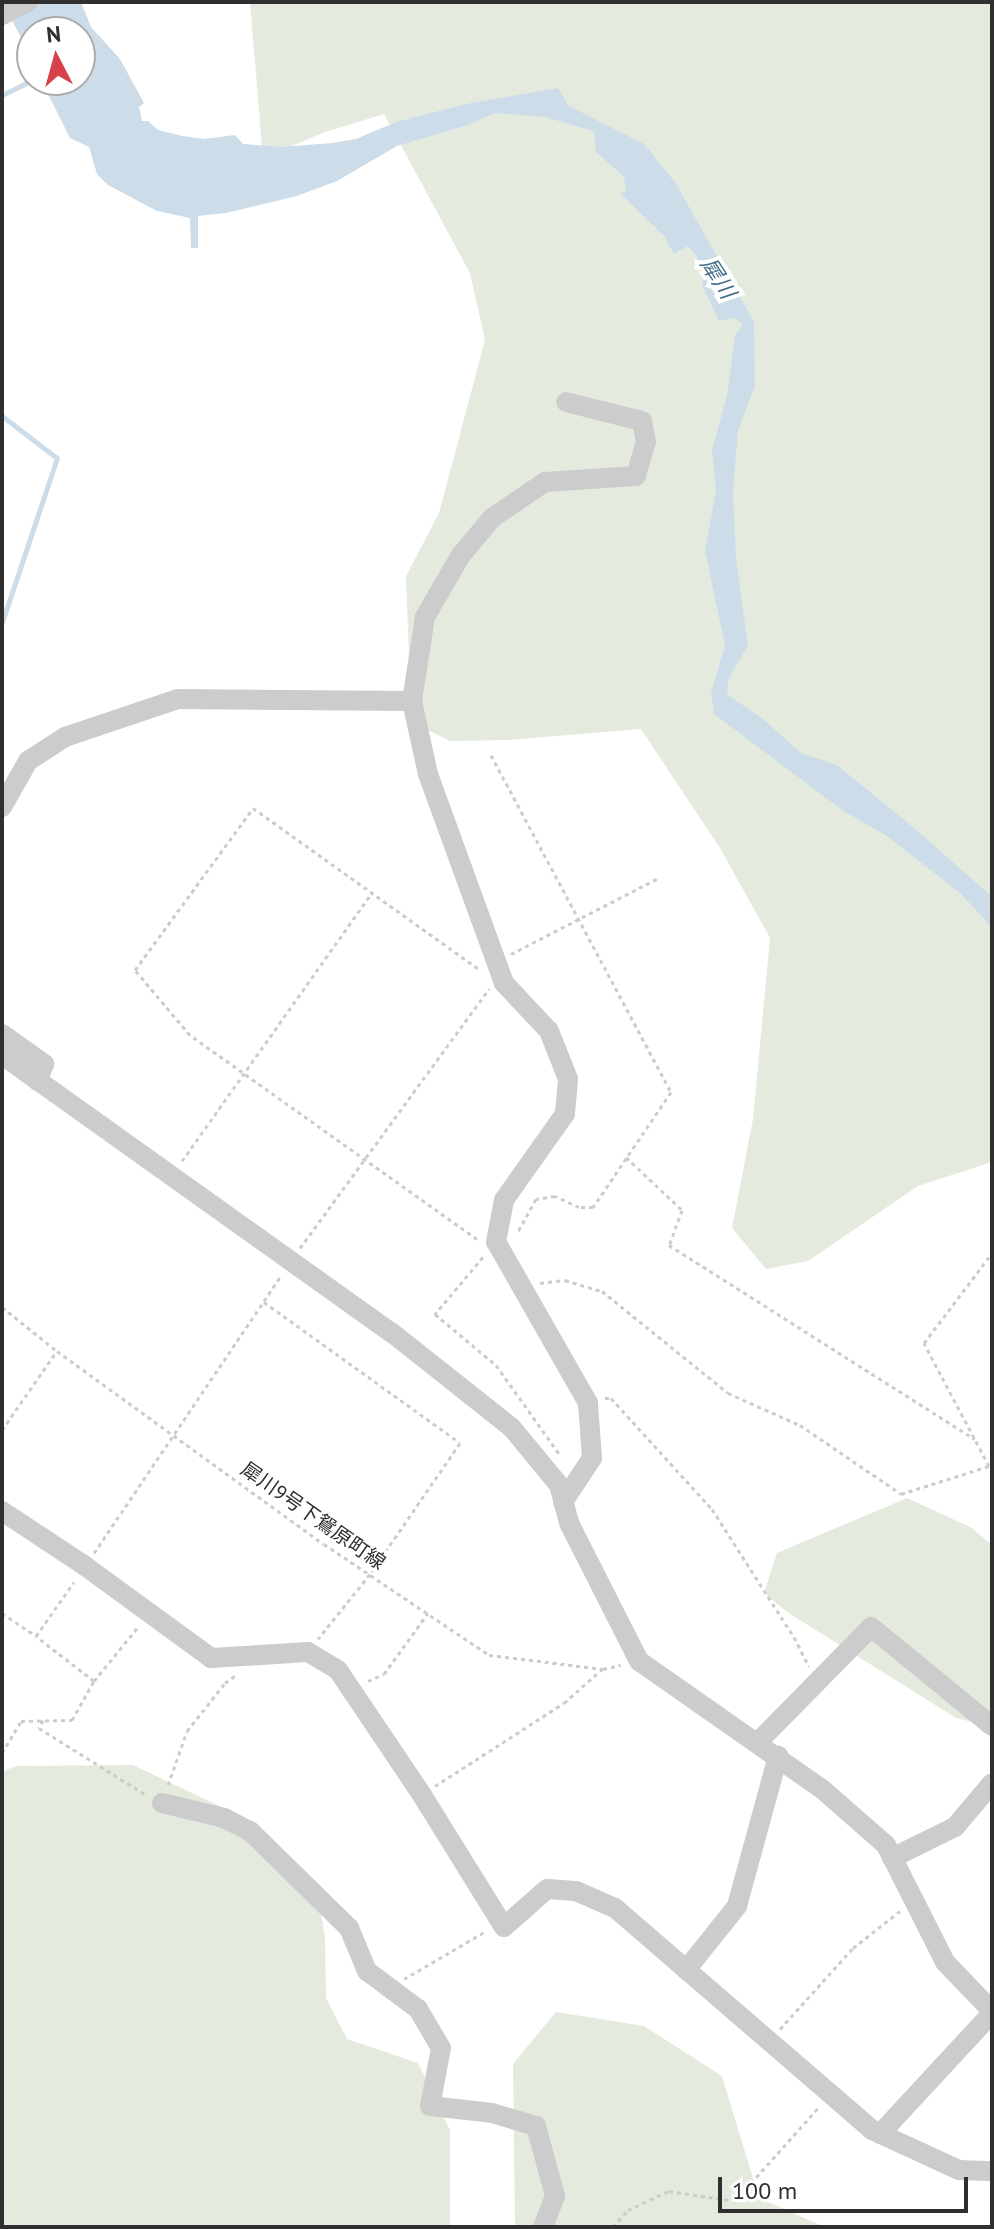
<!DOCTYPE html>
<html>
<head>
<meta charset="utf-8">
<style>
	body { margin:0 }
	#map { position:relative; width:994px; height:2229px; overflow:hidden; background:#fff; font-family:"PT Sans","Noto Sans JP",sans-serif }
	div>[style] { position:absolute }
	.green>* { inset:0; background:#e4ebde }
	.water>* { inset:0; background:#ccdde9 }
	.stream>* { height:5px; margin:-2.5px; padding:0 2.5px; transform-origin:2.5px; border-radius:2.5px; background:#ccdde9 }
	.path>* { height:3px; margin-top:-1.5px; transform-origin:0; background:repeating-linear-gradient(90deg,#ccc 0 4px,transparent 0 8px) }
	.minor>* { height:20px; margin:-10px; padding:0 10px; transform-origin:10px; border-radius:10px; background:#ccc }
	span { translate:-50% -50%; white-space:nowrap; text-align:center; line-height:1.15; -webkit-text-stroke:8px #fff; paint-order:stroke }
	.street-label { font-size:20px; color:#2f2f2f }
	.water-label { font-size:22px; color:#446e8a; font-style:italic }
	.frame { position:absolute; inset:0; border:4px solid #2f2f2f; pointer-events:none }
	.north { position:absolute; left:16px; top:16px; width:80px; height:80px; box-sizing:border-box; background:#fff; border:2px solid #acacac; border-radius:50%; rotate:354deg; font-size:22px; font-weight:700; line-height:32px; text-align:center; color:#2f2f2f }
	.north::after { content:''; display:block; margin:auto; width:28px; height:36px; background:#d6414a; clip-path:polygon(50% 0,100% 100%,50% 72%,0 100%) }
	.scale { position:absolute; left:718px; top:2177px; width:250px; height:36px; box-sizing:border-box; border:4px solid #2f2f2f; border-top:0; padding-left:10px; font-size:24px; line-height:28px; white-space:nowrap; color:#2f2f2f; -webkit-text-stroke:6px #fff; paint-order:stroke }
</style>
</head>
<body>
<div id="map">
	<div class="green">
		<i style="clip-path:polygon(250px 2px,992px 2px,992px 1162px,918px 1186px,808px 1261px,766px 1269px,732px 1228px,753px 1119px,770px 938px,720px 848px,641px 729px,507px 740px,450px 741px,405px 719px,409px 658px,406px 576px,439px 513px,485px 340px,470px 273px,384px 114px,325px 132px,263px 158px)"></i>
		<i style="clip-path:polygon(907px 1498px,970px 1527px,992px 1545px,992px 1727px,956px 1718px,787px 1612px,764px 1593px,777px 1553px)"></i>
		<i style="clip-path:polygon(133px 1765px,232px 1812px,316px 1882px,325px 1938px,326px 1998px,347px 2039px,418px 2063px,450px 2130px,450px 2227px,2px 2227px,2px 1772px,16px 1766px)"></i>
		<i style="clip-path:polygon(556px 2012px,644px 2026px,722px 2076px,759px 2198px,825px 2227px,515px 2227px,513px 2064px)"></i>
	</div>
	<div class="water">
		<i style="clip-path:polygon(42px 2px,81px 2px,91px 27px,120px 59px,144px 103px,139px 107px,142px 121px,148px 121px,158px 130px,182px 136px,204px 139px,235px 135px,243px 144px,281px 147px,332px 143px,356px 139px,396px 122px,466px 104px,558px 88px,569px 106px,644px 144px,675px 182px,754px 322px,755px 385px,738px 431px,733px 492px,736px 557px,748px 646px,729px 677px,727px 694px,764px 720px,801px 753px,837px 765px,920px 833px,992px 897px,992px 927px,960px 893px,887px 836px,842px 810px,714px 714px,711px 693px,725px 645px,705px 551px,716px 491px,712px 450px,727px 396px,735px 335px,743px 325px,735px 318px,719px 321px,703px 287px,697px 256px,688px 246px,674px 254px,664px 236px,620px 193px,626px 192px,624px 177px,596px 152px,594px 131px,545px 117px,494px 113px,471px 124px,397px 146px,337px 181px,297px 196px,226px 213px,198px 216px,198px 248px,191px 248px,190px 218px,157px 211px,108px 185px,97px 174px,89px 147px,70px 138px,45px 88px,37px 80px,80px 80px,80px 32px,32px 32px,32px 57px,10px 17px)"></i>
	</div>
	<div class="stream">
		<i style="left:2px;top:95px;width:34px;rotate:-26deg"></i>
		<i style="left:2px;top:416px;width:69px;rotate:37.4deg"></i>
		<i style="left:57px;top:458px;width:173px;rotate:108.5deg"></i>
	</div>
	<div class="path">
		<i style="left:491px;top:755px;width:382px;rotate:61.9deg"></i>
		<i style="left:671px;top:1092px;width:139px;rotate:124.1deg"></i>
		<i style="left:593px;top:1207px;width:14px;rotate:180deg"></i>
		<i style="left:579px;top:1207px;width:26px;rotate:-155deg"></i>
		<i style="left:555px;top:1196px;width:19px;rotate:171deg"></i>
		<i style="left:536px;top:1199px;width:38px;rotate:119deg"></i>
		<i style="left:511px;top:954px;width:165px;rotate:-27.3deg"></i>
		<i style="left:626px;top:1157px;width:77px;rotate:43.4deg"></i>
		<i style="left:682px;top:1210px;width:37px;rotate:110deg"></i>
		<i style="left:669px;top:1245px;width:362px;rotate:32.4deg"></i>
		<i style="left:182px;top:1161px;width:329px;rotate:-54.7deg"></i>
		<i style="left:477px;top:1239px;width:352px;rotate:-144.6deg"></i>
		<i style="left:190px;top:1035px;width:85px;rotate:-130.2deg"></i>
		<i style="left:135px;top:970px;width:200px;rotate:-53.9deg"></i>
		<i style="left:253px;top:808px;width:279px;rotate:35.5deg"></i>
		<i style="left:300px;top:1248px;width:321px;rotate:-53.9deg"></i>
		<i style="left:483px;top:1257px;width:75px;rotate:130.1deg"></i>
		<i style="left:435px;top:1314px;width:80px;rotate:39.9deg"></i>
		<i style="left:496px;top:1365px;width:110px;rotate:54.6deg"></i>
		<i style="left:540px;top:1283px;width:25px;rotate:-7deg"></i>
		<i style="left:565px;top:1280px;width:39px;rotate:17deg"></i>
		<i style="left:602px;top:1291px;width:162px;rotate:39deg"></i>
		<i style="left:728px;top:1393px;width:79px;rotate:24deg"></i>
		<i style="left:800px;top:1425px;width:122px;rotate:34.3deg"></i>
		<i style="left:901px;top:1494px;width:96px;rotate:-17.7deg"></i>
		<i style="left:264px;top:1302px;width:241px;rotate:35.7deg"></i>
		<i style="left:460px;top:1443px;width:159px;rotate:124.5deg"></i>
		<i style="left:370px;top:1574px;width:83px;rotate:128.7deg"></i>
		<i style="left:2px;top:1307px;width:70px;rotate:38.7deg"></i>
		<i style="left:57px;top:1351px;width:329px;rotate:35.9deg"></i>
		<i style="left:324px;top:1544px;width:199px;rotate:33.9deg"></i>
		<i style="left:489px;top:1655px;width:115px;rotate:7deg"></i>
		<i style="left:603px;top:1669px;width:18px;rotate:-13deg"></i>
		<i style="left:605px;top:1398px;width:6px"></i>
		<i style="left:611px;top:1398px;width:150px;rotate:47.7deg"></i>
		<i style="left:712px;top:1509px;width:152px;rotate:57.4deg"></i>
		<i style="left:794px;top:1637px;width:33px;rotate:63deg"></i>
		<i style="left:2px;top:1430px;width:96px;rotate:-55.2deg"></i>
		<i style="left:989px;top:1466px;width:139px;rotate:-117.9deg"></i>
		<i style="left:924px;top:1343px;width:113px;rotate:-52.9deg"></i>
		<i style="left:94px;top:1553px;width:333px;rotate:-56deg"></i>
		<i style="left:2px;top:1613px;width:41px;rotate:34.1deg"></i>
		<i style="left:94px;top:1681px;width:68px;rotate:-50.9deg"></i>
		<i style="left:368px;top:1681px;width:17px;rotate:-24deg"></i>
		<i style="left:384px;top:1674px;width:75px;rotate:-54.2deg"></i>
		<i style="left:43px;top:1720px;width:9px;rotate:117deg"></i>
		<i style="left:39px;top:1728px;width:128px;rotate:32deg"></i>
		<i style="left:2px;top:1753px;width:37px;rotate:-59deg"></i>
		<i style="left:21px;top:1721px;width:51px;rotate:-1.1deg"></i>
		<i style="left:72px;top:1720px;width:45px;rotate:-60.6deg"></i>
		<i style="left:94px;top:1681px;width:73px;rotate:-142.2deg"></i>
		<i style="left:36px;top:1636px;width:66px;rotate:-54.9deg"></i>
		<i style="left:168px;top:1785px;width:57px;rotate:-70.6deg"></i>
		<i style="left:187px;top:1731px;width:61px;rotate:-51.6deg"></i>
		<i style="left:225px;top:1683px;width:14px;rotate:-36deg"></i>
		<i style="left:435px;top:1786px;width:153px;rotate:-32.8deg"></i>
		<i style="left:564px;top:1703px;width:51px;rotate:-41.8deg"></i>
		<i style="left:404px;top:1979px;width:93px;rotate:-30.4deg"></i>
		<i style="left:780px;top:2029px;width:109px;rotate:-48deg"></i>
		<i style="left:853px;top:1948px;width:60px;rotate:-38.2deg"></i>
		<i style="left:613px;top:2227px;width:23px;rotate:-49deg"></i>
		<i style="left:628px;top:2210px;width:45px;rotate:-24.9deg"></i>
		<i style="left:669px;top:2191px;width:67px;rotate:8.6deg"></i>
		<i style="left:735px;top:2201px;width:127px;rotate:-48.2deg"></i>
	</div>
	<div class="minor">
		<i style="left:2px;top:15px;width:29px;rotate:-27deg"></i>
		<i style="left:2px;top:807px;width:53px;rotate:-60.5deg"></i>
		<i style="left:28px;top:761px;width:44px;rotate:-33deg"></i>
		<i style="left:65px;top:737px;width:119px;rotate:-18.6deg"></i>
		<i style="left:178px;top:699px;width:234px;rotate:0.5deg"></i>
		<i style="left:2px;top:1034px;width:52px;rotate:35.5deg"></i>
		<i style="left:44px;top:1064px;width:18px;rotate:112deg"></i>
		<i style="left:2px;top:1055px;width:478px;rotate:35.5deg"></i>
		<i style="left:391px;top:1332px;width:154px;rotate:38.4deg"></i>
		<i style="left:512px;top:1428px;width:74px;rotate:50.5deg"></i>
		<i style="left:559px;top:1485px;width:39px;rotate:75deg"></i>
		<i style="left:569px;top:1523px;width:155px;rotate:63.1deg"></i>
		<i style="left:639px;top:1661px;width:223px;rotate:35deg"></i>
		<i style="left:822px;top:1789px;width:85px;rotate:41.2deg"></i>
		<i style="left:886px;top:1845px;width:131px;rotate:63.2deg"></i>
		<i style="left:945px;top:1962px;width:68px;rotate:46.2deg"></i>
		<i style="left:563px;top:1502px;width:53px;rotate:-56.6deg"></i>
		<i style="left:592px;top:1458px;width:55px;rotate:-94.2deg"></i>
		<i style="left:588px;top:1403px;width:185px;rotate:-119.7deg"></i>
		<i style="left:496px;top:1242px;width:43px;rotate:-79.2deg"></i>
		<i style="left:504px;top:1200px;width:105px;rotate:-54.7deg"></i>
		<i style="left:565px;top:1114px;width:35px;rotate:-85deg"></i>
		<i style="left:568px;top:1079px;width:52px;rotate:-111.6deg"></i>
		<i style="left:549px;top:1031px;width:66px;rotate:-133.2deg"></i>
		<i style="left:504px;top:983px;width:222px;rotate:-110deg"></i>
		<i style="left:428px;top:774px;width:75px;rotate:-102.4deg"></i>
		<i style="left:412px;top:701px;width:85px;rotate:-81.2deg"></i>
		<i style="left:425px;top:617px;width:72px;rotate:-59.9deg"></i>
		<i style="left:461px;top:555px;width:48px;rotate:-50deg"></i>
		<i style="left:492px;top:518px;width:64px;rotate:-34.2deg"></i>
		<i style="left:545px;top:482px;width:91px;rotate:-3.8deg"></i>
		<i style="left:636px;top:476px;width:35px;rotate:-74deg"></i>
		<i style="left:646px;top:442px;width:21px;rotate:-101deg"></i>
		<i style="left:642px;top:421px;width:78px;rotate:-166deg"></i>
		<i style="left:2px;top:1511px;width:100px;rotate:33.5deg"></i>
		<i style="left:85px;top:1566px;width:156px;rotate:36.1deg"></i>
		<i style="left:211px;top:1658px;width:97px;rotate:-3.5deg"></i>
		<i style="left:308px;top:1652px;width:35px;rotate:31deg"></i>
		<i style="left:338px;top:1670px;width:151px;rotate:56.1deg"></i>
		<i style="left:422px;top:1795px;width:155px;rotate:58.2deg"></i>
		<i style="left:504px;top:1927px;width:57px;rotate:-41.5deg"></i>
		<i style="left:547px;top:1889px;width:29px;rotate:4deg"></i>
		<i style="left:576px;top:1891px;width:43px;rotate:23.6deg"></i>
		<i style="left:615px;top:1908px;width:340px;rotate:40.8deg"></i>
		<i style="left:872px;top:2130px;width:96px;rotate:24.7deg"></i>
		<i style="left:959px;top:2170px;width:33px;rotate:2deg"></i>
		<i style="left:758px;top:1742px;width:161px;rotate:-45.5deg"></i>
		<i style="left:871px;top:1627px;width:156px;rotate:39.3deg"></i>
		<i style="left:162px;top:1803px;width:64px;rotate:13.6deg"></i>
		<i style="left:224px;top:1818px;width:29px;rotate:27deg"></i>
		<i style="left:250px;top:1831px;width:139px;rotate:44.4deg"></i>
		<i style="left:349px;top:1928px;width:47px;rotate:67.3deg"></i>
		<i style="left:367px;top:1971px;width:64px;rotate:36.7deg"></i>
		<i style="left:418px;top:2009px;width:45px;rotate:59.5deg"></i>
		<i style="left:441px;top:2048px;width:59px;rotate:100.7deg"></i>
		<i style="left:430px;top:2106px;width:62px;rotate:6.4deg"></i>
		<i style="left:492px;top:2113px;width:46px;rotate:16.5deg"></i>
		<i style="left:536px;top:2126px;width:73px;rotate:74.8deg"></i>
		<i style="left:555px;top:2196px;width:33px;rotate:111deg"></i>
		<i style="left:892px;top:1858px;width:70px;rotate:-26.2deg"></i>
		<i style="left:955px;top:1827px;width:57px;rotate:-49.9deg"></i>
		<i style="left:686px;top:1970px;width:82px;rotate:-51.4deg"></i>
		<i style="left:737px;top:1906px;width:156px;rotate:-74.7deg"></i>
		<i style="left:880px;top:2134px;width:165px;rotate:-47.2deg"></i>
	</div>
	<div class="street-label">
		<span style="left:313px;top:1516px;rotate:35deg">犀川9号下鴛原町線</span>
	</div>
	<div class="water-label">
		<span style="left:718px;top:278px;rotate:57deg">犀川</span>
	</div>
	<div class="frame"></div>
	<div class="north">N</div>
	<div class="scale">100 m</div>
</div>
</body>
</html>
